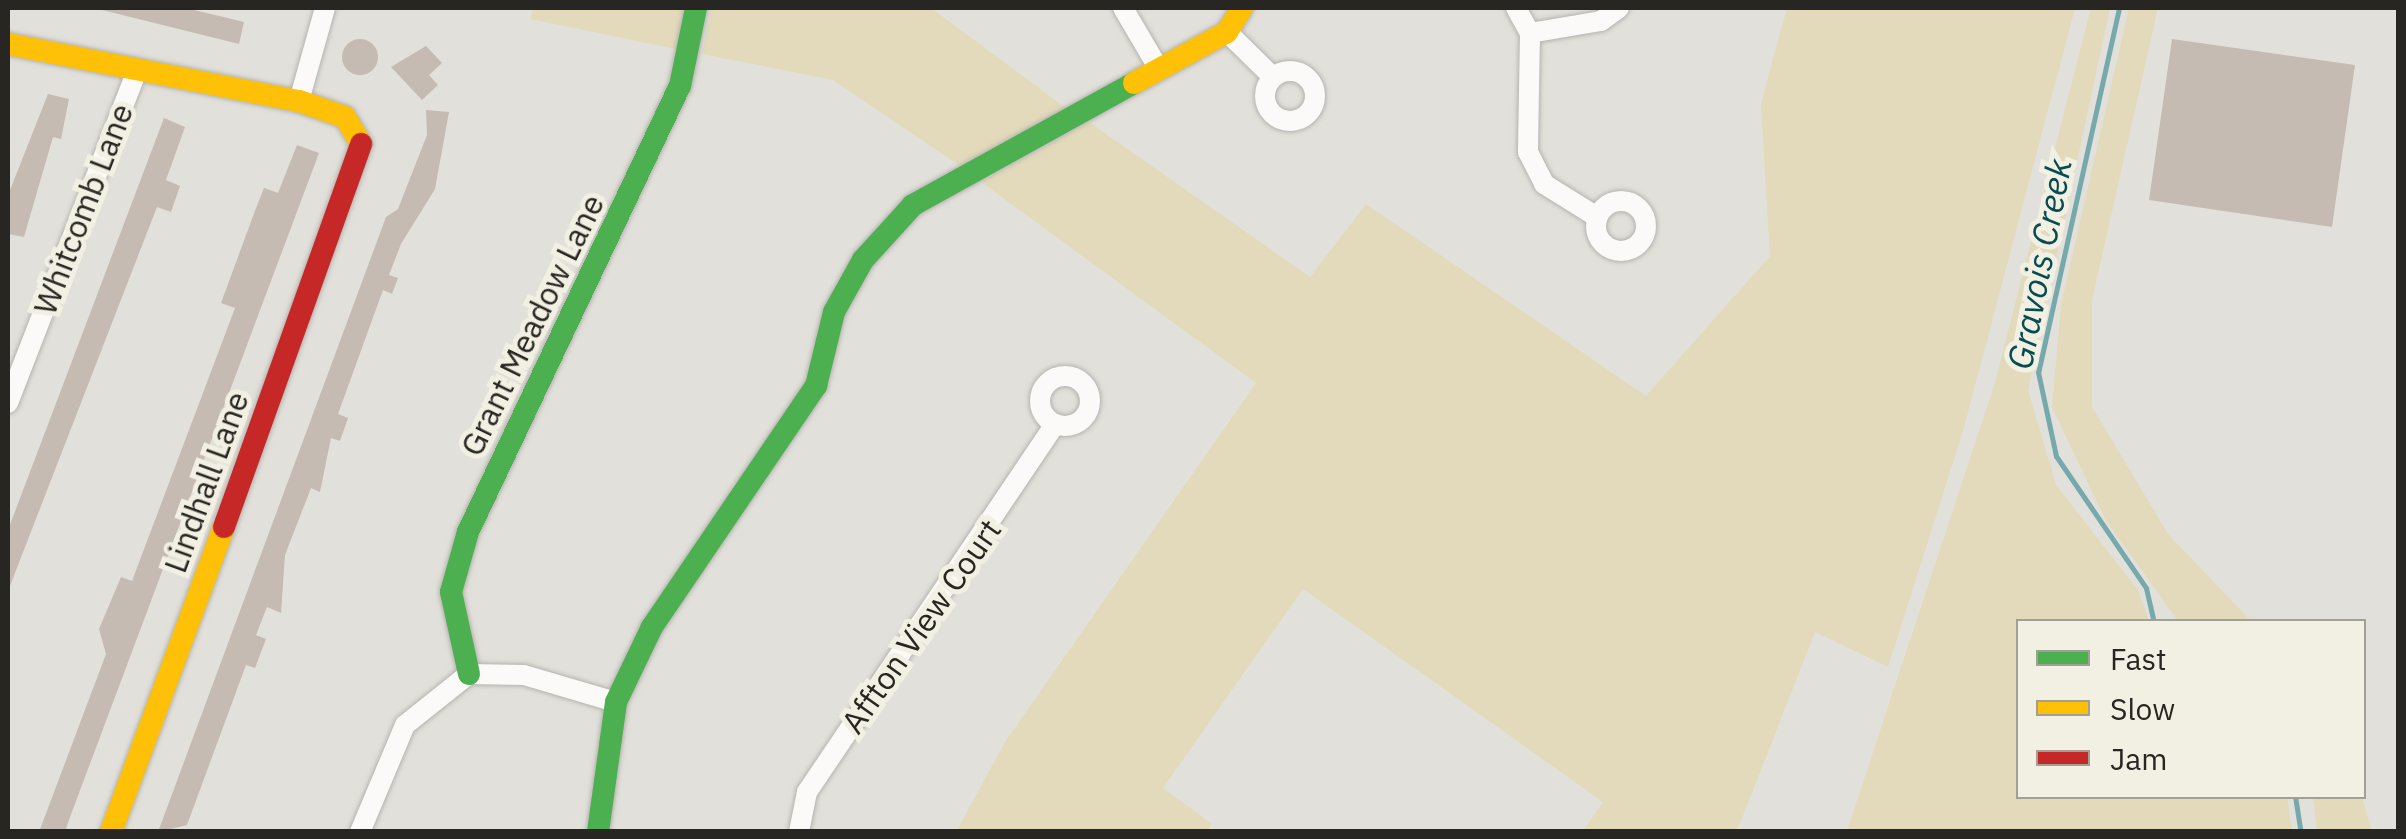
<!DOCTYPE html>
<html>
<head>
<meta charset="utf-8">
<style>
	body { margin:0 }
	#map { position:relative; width:2406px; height:839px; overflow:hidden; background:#e2e0da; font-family:"IBM Plex Sans",sans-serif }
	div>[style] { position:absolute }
	.green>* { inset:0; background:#e2daba }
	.stream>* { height:5px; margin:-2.5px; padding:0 2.5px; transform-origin:2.5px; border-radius:2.5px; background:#76a9ac }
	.building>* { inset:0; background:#c5bbb2 }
	.round { border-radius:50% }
	.roads { filter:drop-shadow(0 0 2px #b5b4b0) drop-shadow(0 0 2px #b5b4b0) }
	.street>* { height:20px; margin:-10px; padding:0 10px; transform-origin:10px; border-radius:10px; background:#fbfaf9 }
	.street>.ring { margin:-10px; padding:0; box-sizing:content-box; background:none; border:20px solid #fbfaf9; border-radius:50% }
	.fast>* { height:22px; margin:-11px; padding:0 11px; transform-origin:11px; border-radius:11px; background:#4caf50 }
	.slow>* { height:22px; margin:-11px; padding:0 11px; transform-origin:11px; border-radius:11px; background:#ffc107 }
	.jam>* { height:22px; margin:-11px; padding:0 11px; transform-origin:11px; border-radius:11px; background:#c62828 }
	span { translate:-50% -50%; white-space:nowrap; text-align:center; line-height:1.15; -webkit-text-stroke:10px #f2efe3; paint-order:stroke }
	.street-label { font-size:32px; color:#272622 }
	.water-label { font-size:35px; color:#064c51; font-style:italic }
	.frame { position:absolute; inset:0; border:10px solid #272622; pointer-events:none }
	.legend { position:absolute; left:2016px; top:619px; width:350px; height:180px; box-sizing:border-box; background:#f2efe3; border:2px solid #a19f96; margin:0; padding:12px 18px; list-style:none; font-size:30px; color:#272622 }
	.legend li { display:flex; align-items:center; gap:20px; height:50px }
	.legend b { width:50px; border:2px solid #a19f96 }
</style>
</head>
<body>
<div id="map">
	<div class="green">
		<i style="clip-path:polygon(533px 8px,688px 8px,681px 50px,530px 19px)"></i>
		<i style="clip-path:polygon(711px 8px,931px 8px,1066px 108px,960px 166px,833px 80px,702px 54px)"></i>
		<i style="clip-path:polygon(1787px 8px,2075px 8px,1963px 431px,1888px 667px,1815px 632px,1737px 831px,1583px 831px,1603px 802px,1303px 589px,1163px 788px,1212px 824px,1207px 831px,956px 832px,1005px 742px,1256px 383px,981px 182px,1089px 122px,1310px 277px,1366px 204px,1646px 396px,1770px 256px,1761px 104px)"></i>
		<i style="clip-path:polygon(2091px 8px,2110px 8px,2028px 390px,2056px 485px,2138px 590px,2149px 621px,2018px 622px,2018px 796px,2287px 797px,2292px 831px,1847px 831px,1994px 386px)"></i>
		<i style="clip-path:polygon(2129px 8px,2158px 8px,2092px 300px,2092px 407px,2168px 534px,2251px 621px,2178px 621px,2105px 519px,2052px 407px,2061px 305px)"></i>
		<i style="clip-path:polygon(2313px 797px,2362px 797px,2372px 831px,2317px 831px)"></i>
	</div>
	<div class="stream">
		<i style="left:2119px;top:8px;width:373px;rotate:102.5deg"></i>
		<i style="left:2038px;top:372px;width:86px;rotate:77.9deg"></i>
		<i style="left:2056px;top:456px;width:160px;rotate:55.7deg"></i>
		<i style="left:2146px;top:588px;width:35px;rotate:77deg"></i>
		<i style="left:2295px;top:796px;width:36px;rotate:81deg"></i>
	</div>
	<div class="building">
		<i style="clip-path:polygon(94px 8px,186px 8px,244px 22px,239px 44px)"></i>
		<i style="clip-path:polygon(2172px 39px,2355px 65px,2332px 227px,2149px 200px)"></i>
		<i class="round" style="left:342px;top:39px;width:36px;height:36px"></i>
		<i style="clip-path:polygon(426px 46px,442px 63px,429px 75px,438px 85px,422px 100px,391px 67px)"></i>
		<i style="clip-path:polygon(48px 94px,69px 99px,61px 139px,53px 137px,24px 237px,8px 234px,10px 190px)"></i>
		<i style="clip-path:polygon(426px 110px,449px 112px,435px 189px,401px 244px,389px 275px,398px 278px,392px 294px,383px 290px,338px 414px,348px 418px,340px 441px,331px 438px,320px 492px,311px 488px,285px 555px,281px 613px,267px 607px,256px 635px,266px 639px,255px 668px,246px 665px,187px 825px,158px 832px,386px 217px,398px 209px,427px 135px)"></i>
		<i style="clip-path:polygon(164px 118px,185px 127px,166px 180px,180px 186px,171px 212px,157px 207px,8px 591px,8px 530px)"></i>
		<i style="clip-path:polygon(297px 145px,319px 153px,70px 817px,65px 832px,39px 832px,106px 654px,99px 629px,121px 577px,132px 581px,235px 308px,221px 303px,256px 208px,264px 188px,278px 193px)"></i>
	</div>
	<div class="roads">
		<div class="street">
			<i style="left:1123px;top:8px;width:65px;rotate:59.5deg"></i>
			<i style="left:1516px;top:8px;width:29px;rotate:61deg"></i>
			<i style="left:1530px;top:33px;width:119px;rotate:91deg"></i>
			<i style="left:1528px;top:152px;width:36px;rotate:63deg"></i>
			<i style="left:1544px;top:184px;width:62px;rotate:31.9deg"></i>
			<i style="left:1227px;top:32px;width:64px;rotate:44.4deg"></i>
			<i style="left:1530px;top:33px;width:72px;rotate:-9.6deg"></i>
			<i style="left:1601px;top:21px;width:22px;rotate:-36deg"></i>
			<i class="ring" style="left:1265px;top:71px;width:30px;height:30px"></i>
			<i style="left:299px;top:101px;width:97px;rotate:-74.4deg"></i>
			<i class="ring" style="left:1596px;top:201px;width:30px;height:30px"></i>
			<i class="ring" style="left:1040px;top:376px;width:30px;height:30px"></i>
			<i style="left:8px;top:403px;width:356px;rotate:-68.8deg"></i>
			<i style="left:360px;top:832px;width:116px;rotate:-67.2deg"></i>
			<i style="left:405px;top:725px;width:82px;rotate:-38.6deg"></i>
			<i style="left:469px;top:674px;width:55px;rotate:1deg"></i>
			<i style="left:524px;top:675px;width:96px;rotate:16.4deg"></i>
			<i style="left:799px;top:832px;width:41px;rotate:-78.7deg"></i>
			<i style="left:807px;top:792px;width:443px;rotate:-56deg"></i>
		</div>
		<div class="fast">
			<i style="left:469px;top:674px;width:84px;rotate:-102.4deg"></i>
			<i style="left:451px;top:592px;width:62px;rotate:-74.2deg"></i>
			<i style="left:468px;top:532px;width:494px;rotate:-64.6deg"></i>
			<i style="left:680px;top:86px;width:80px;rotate:-78.4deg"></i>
			<i style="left:598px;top:832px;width:131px;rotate:-82.1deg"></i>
			<i style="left:616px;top:702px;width:83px;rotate:-64.4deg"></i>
			<i style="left:652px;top:627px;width:292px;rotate:-55.8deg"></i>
			<i style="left:816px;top:386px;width:76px;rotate:-76.3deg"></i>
			<i style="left:834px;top:312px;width:60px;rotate:-60.9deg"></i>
			<i style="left:863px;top:260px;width:74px;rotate:-47.7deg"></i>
			<i style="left:913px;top:205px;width:252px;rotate:-28.9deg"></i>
		</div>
		<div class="slow">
			<i style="left:8px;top:44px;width:297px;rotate:11.1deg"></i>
			<i style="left:299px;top:101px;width:49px;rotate:19.2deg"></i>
			<i style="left:345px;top:117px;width:31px;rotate:59deg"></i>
			<i style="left:1134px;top:83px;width:106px;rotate:-28.7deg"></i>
			<i style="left:1227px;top:32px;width:28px;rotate:-58deg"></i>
			<i style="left:111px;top:832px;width:325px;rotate:-69.7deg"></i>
		</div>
		<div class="jam">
			<i style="left:224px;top:527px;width:407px;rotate:-70.3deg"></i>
		</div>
	</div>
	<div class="street-label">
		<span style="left:83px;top:209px;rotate:-69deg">Whitcomb Lane</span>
		<span style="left:532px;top:325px;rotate:-64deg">Grant Meadow Lane</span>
		<span style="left:206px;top:482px;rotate:-70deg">Lindhall Lane</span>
		<span style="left:921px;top:626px;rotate:-55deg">Affton View Court</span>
	</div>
	<div class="water-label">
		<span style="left:2039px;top:264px;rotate:-79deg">Gravois Creek</span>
	</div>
	<div class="frame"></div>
	<ul class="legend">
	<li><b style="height:12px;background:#4caf50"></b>Fast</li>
	<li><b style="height:12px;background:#ffc107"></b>Slow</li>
	<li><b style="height:12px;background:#c62828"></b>Jam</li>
	</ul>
</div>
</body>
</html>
